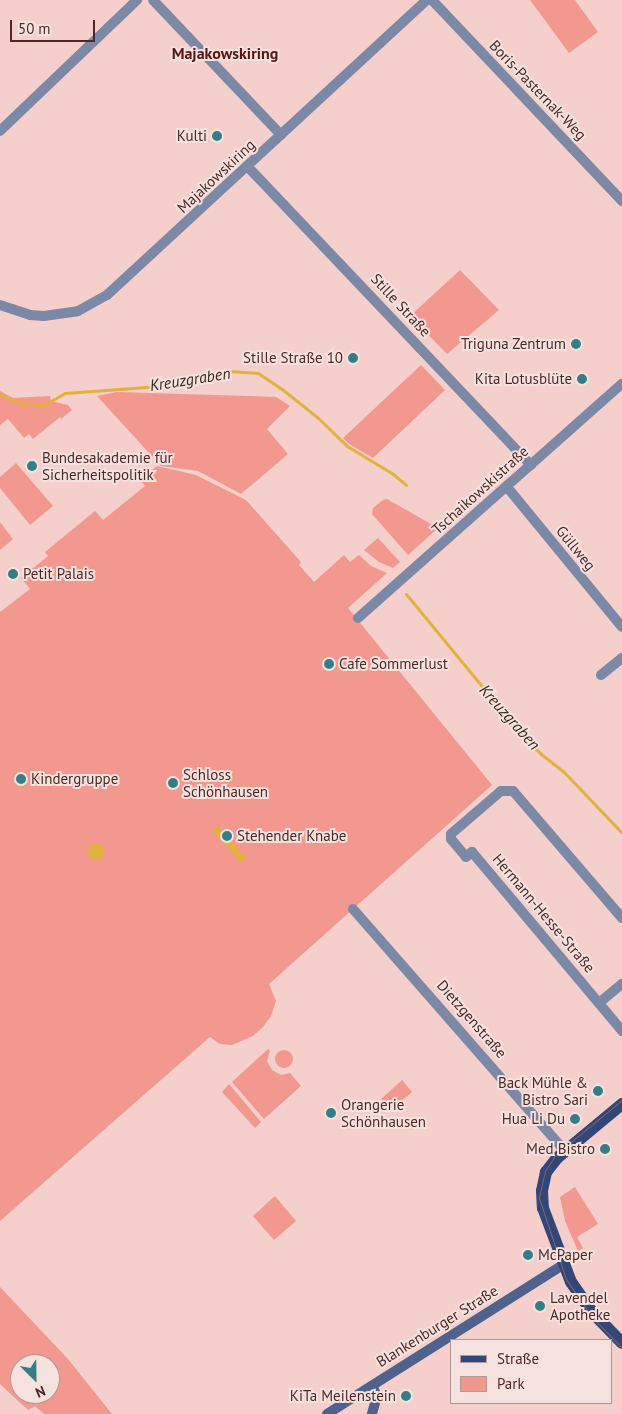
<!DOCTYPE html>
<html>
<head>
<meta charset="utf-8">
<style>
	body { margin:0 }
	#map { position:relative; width:622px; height:1414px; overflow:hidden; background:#f5cfcb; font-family:"PT Sans",sans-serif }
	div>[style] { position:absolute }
	.green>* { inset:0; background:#f2988f }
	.round { border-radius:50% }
	.water>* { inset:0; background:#e2b23d }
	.stream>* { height:3px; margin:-1.5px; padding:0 1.5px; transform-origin:1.5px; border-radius:1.5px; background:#e2b23d }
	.street>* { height:10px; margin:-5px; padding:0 5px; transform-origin:5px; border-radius:5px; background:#7b89a7 }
	.secondary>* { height:10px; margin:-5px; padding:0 5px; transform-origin:5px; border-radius:5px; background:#4f628d }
	.primary>* { height:12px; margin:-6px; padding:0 6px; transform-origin:6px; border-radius:6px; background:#314679 }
	.tram>* { height:1px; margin:-0.5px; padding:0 0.5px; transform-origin:0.5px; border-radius:0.5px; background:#896461 }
	.dots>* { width:14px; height:14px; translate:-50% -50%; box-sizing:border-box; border:2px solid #f5e2df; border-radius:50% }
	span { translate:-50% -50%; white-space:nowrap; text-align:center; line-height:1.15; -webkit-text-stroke:4px #f5e2df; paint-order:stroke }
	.street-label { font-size:15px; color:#4d2926 }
	.poi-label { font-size:15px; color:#4d2926 }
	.right { translate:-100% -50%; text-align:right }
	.left { translate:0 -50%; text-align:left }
	.neighbourhood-label { font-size:16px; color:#5d1312; font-weight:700 }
	.water-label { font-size:16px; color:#342b18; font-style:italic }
	.legend { position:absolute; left:450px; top:1339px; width:162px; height:65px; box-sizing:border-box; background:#f5e2df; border:1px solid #b29895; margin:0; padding:6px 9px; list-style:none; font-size:15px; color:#4d2926 }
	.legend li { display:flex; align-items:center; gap:10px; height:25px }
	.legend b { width:25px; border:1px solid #b29895 }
	.north { position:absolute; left:10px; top:1354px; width:50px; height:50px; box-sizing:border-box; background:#f5e2df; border:1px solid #b29895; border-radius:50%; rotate:157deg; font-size:14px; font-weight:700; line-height:20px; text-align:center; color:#4d2926 }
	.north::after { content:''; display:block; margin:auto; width:18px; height:22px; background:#367e87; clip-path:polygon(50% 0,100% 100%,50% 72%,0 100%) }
	.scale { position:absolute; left:10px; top:20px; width:85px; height:22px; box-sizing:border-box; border:2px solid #4d2926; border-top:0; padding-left:6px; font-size:15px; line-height:18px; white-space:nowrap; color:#4d2926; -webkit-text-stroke:4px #f5e2df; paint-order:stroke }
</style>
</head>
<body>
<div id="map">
	<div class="green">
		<i style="clip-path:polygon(530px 0,575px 0,598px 32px,569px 53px)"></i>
		<i style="clip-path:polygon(460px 270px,499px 310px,447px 354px,410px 316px)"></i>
		<i style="clip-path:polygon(421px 365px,445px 390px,373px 458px,349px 444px,343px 438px)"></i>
		<i style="clip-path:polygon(0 391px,13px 398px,50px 396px,51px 401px,68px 405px,72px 410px,61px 419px,60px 417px,33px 439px,29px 434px,24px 438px,8px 419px,0 425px)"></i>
		<i style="clip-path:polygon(117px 392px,276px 397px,290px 406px,267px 429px,288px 454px,241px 494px,198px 471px,161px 466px,97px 396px)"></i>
		<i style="clip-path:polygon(16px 463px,53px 506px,30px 525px,0 488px,0 477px)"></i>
		<i style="clip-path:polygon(157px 466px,196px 475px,246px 500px,301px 562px,299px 565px,314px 582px,344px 555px,350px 562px,359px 555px,371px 566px,387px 573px,348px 608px,492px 785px,269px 984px,276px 1001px,271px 1016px,263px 1027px,253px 1036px,232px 1045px,220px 1044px,210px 1037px,0 1221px,0 612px,30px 589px,21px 578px,48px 556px,45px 552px,95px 511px,103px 520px,145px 486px,140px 480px)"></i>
		<i style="clip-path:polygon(387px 499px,438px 528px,408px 555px,372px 514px,373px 508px,383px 500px)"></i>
		<i style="clip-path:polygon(0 522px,13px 539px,0 550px)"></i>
		<i style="clip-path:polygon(378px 538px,400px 562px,393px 568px,379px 562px,364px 550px)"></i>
		<i style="clip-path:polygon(268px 1049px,270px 1051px,267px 1061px,272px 1070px,281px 1075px,290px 1073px,301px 1086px,264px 1119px,232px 1082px)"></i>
		<i class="round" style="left:275px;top:1050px;width:18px;height:18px"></i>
		<i style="clip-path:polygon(402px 1080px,412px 1092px,391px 1110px,381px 1099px)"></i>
		<i style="clip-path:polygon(229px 1084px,261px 1122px,255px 1128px,222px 1092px)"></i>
		<i style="clip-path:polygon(575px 1187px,598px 1224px,577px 1237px,583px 1248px,578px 1251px,565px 1221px,560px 1197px)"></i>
		<i style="clip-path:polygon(275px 1196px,296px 1221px,274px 1240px,253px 1216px)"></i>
		<i style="clip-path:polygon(evenodd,0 1287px,68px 1359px,112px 1414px,44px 1414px,35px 1406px,28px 1410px,0 1384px,0 1287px,20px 1364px,50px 1364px,50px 1394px,20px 1394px,20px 1364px)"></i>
	</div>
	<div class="water">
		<i style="clip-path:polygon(217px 826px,246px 857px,241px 862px,212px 830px)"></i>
		<i class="round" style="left:88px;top:844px;width:16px;height:16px"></i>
	</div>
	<div class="stream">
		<i style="left:0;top:394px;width:22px;rotate:24deg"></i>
		<i style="left:20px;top:403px;width:24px;rotate:5deg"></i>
		<i style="left:44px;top:405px;width:24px;rotate:-30deg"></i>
		<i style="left:65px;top:393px;width:109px;rotate:-4.2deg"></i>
		<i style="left:174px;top:385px;width:57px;rotate:-14.3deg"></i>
		<i style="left:229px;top:371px;width:29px;rotate:4deg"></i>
		<i style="left:258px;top:373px;width:29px;rotate:34deg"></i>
		<i style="left:282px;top:389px;width:45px;rotate:38.7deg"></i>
		<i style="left:317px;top:417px;width:42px;rotate:44deg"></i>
		<i style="left:347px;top:446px;width:54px;rotate:31.3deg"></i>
		<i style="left:393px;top:474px;width:17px;rotate:40deg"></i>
		<i style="left:406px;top:594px;width:184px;rotate:50.5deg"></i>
		<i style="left:523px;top:736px;width:25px;rotate:45deg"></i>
		<i style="left:541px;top:754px;width:28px;rotate:38deg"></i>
		<i style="left:563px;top:771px;width:86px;rotate:46.4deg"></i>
	</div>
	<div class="street">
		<i style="left:153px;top:0;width:186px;rotate:46.5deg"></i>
		<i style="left:432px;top:0;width:277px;rotate:46.6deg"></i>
		<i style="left:0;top:131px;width:190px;rotate:-43.7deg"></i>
		<i style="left:248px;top:167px;width:411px;rotate:46.5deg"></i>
		<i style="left:0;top:305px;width:32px;rotate:18deg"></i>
		<i style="left:30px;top:315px;width:14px;rotate:4deg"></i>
		<i style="left:44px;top:316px;width:34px;rotate:-8deg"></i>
		<i style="left:78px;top:311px;width:33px;rotate:-29deg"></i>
		<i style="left:107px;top:295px;width:435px;rotate:-42.7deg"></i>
		<i style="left:507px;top:487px;width:181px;rotate:50.6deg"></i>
		<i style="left:358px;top:618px;width:353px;rotate:-41.6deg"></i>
		<i style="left:601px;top:675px;width:27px;rotate:-39deg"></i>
		<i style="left:353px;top:909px;width:322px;rotate:48.8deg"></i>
		<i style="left:622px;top:918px;width:167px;rotate:-130.6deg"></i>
		<i style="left:513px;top:791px;width:12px;rotate:180deg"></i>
		<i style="left:501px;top:791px;width:66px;rotate:139.3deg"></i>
		<i style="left:451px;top:834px;width:5px;rotate:90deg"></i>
		<i style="left:451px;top:839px;width:23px;rotate:50deg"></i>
		<i style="left:466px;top:857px;width:8px;rotate:-40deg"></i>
		<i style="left:472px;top:852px;width:234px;rotate:50deg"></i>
		<i style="left:599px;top:1003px;width:30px;rotate:-40deg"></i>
	</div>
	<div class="secondary">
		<i style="left:372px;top:1386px;width:11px;rotate:63deg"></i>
		<i style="left:377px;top:1396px;width:19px;rotate:106deg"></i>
		<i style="left:327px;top:1414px;width:279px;rotate:-32.3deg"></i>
	</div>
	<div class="primary">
		<i style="left:622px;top:1104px;width:85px;rotate:140.3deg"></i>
		<i style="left:557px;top:1158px;width:18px;rotate:128deg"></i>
		<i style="left:546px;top:1172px;width:19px;rotate:102deg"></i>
		<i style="left:542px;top:1191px;width:17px;rotate:87deg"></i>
		<i style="left:543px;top:1208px;width:79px;rotate:69.3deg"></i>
		<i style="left:571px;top:1282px;width:37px;rotate:55deg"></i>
		<i style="left:592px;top:1312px;width:43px;rotate:45.9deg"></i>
	</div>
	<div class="tram">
		<i style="left:622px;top:1100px;width:85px;rotate:140.7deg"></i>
		<i style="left:556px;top:1154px;width:20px;rotate:123deg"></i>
		<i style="left:545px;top:1171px;width:28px;rotate:103deg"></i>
		<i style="left:539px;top:1198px;width:85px;rotate:71.6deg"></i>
		<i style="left:566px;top:1279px;width:46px;rotate:55.6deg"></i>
		<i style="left:592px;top:1317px;width:43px;rotate:45.9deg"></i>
	</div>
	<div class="dots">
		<i style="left:217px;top:136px;background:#367e87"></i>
		<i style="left:576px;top:344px;background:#367e87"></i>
		<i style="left:353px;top:358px;background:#367e87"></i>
		<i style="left:582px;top:379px;background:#367e87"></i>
		<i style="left:32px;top:466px;background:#367e87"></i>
		<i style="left:13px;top:574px;background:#367e87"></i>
		<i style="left:329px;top:664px;background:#367e87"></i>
		<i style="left:21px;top:779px;background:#367e87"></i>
		<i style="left:173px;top:783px;background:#367e87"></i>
		<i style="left:227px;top:836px;background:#367e87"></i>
		<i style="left:598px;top:1091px;background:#367e87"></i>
		<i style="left:331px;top:1113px;background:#367e87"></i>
		<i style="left:575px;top:1119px;background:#367e87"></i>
		<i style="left:605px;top:1149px;background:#367e87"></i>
		<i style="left:528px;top:1255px;background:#367e87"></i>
		<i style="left:540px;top:1306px;background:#367e87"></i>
		<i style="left:406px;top:1396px;background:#367e87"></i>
	</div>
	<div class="street-label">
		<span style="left:538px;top:90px;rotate:46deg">Boris-Pasternak-Weg</span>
		<span style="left:216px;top:176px;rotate:-43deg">Majakowskiring</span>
		<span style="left:401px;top:305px;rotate:47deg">Stille Straße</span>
		<span style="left:480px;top:490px;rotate:-42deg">Tschaikowskistraße</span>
		<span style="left:576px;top:548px;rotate:51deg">Güllweg</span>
		<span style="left:544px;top:913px;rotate:50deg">Hermann-Hesse-Straße</span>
		<span style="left:472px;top:1019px;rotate:49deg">Dietzgenstraße</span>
		<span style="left:437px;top:1326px;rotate:-32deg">Blankenburger Straße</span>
	</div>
	<div class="poi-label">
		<span class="right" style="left:207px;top:136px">Kulti</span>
		<span class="right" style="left:566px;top:344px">Triguna Zentrum</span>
		<span class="right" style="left:343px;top:358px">Stille Straße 10</span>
		<span class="right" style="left:572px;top:379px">Kita Lotusblüte</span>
		<span class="left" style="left:42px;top:466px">Bundesakademie für<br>Sicherheitspolitik</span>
		<span class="left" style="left:23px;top:574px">Petit Palais</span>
		<span class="left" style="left:339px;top:664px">Cafe Sommerlust</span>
		<span class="left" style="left:183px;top:783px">Schloss<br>Schönhausen</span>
		<span class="left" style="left:31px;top:779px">Kindergruppe</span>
		<span class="left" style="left:237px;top:836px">Stehender Knabe</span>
		<span class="right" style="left:588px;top:1091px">Back Mühle &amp;<br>Bistro Sari</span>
		<span class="left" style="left:341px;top:1113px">Orangerie<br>Schönhausen</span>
		<span class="right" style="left:565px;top:1119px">Hua Li Du</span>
		<span class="right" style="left:595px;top:1149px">Med Bistro</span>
		<span class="left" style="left:538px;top:1255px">McPaper</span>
		<span class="left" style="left:550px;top:1306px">Lavendel<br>Apotheke</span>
		<span class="right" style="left:396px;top:1396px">KiTa Meilenstein</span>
	</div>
	<div class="neighbourhood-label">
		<span style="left:225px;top:53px">Majakowskiring</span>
	</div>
	<div class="water-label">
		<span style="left:190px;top:379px;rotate:-9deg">Kreuzgraben</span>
		<span style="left:510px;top:717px;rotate:48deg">Kreuzgraben</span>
	</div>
	<ul class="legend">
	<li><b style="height:6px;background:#314679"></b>Straße</li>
	<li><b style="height:14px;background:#f2988f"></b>Park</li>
	</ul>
	<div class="north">N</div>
	<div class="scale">50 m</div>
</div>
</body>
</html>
